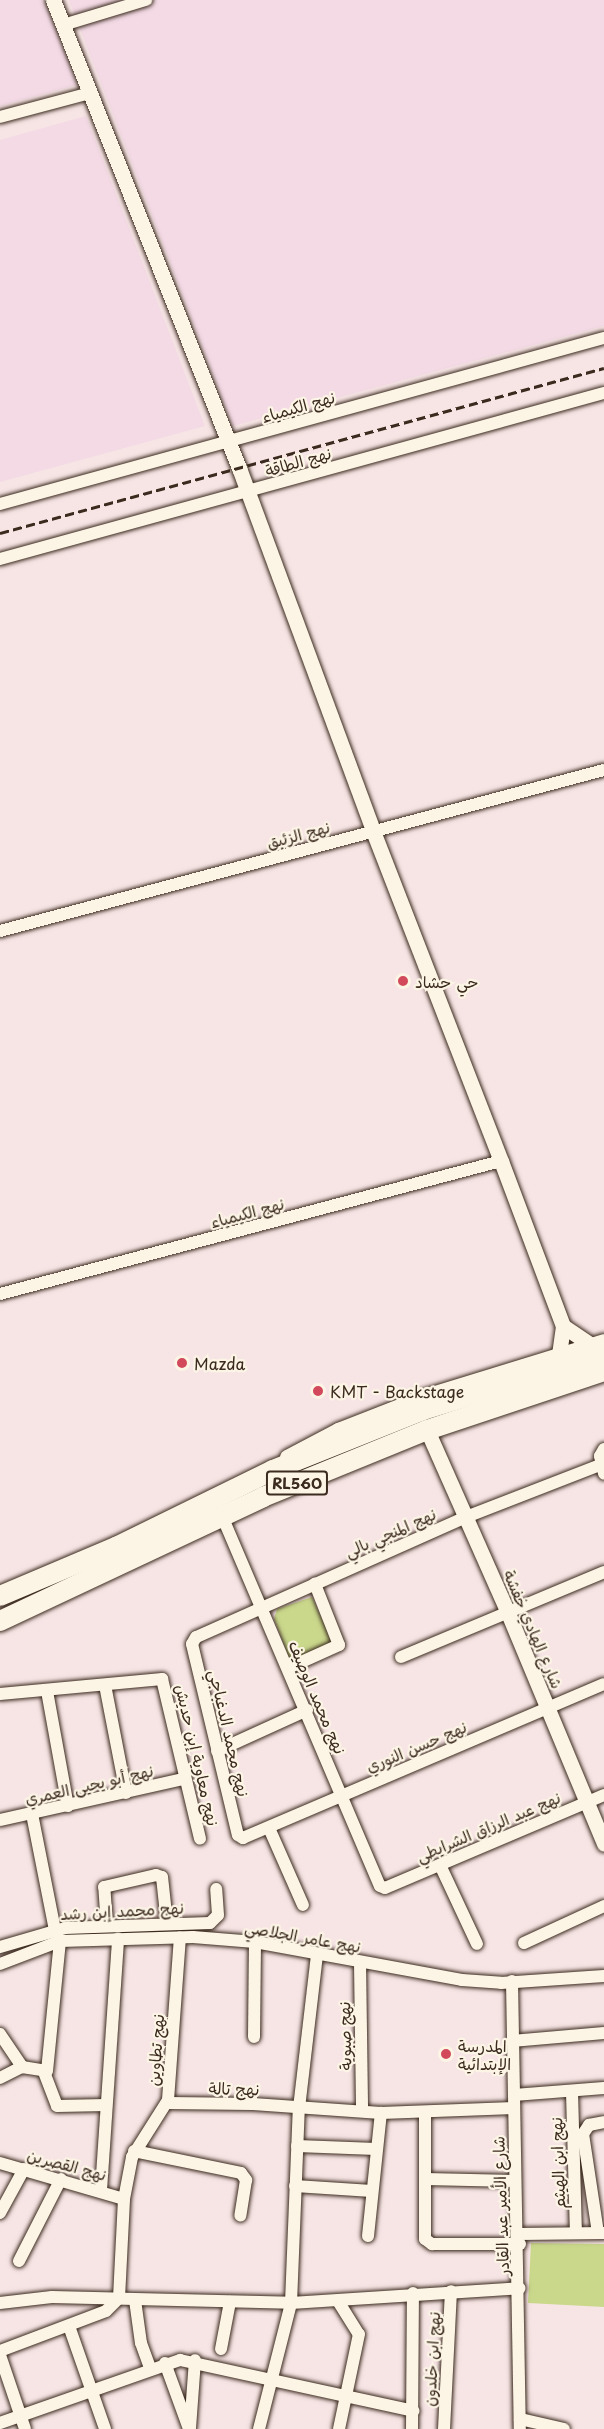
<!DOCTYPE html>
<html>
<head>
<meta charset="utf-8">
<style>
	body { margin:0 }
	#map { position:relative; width:604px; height:2429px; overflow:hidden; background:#f7e5e5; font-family:"Playpen Sans","Playpen Sans Arabic",sans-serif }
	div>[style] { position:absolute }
	.built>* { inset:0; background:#f3dae5 }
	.green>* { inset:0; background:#cad88c }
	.roads { filter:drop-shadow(0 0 2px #3b2a1e) drop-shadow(0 0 2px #3b2a1e) }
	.minor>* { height:12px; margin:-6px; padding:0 6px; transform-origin:6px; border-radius:6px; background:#fcf5e5 }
	.tertiary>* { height:15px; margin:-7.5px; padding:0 7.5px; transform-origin:7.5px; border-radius:7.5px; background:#fcf5e5 }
	.trunk>* { height:20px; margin:-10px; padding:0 10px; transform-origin:10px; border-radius:10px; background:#fcf5e5 }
	.rail>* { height:3px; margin-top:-1.5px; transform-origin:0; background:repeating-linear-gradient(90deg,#3b2a1e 0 9px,transparent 0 13.5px) }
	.dots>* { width:16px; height:16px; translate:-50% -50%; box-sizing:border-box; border:3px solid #fcf5e5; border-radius:50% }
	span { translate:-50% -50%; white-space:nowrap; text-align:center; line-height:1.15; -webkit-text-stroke:4.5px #fcf5e5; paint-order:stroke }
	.shield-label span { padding:2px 4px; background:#fcf5e5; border:2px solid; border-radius:4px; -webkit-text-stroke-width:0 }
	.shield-label { font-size:15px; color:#3b2a1e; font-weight:700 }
	.street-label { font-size:16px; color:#3b2a1e }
	.poi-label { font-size:16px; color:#3b2a1e }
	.left { translate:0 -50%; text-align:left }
</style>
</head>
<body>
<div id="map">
	<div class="built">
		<i style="clip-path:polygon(0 0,44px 0,77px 85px,0 106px)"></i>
		<i style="clip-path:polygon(69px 0,604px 0,604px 326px,233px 426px)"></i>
		<i style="clip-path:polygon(86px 116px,205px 426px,0 482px,0 140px)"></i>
	</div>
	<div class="green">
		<i style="clip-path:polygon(312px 1597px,331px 1639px,329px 1646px,290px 1660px,274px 1619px,277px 1609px)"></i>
		<i style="clip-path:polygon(531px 2243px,604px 2244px,604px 2307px,528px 2303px)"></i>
	</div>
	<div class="roads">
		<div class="minor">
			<i style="left:63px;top:25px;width:87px;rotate:-16.8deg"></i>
			<i style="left:0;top:117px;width:93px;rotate:-14.9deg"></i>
			<i style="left:0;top:504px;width:626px;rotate:-15.37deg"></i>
			<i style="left:0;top:559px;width:626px;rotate:-15.37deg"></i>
			<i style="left:0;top:931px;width:625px;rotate:-14.93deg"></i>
			<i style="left:0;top:1294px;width:518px;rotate:-14.87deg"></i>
			<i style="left:604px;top:1449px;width:8px;rotate:120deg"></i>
			<i style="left:600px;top:1456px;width:18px;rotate:77deg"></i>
			<i style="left:600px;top:1465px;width:144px;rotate:158.8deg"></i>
			<i style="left:466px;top:1517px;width:295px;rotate:156deg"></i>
			<i style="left:196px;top:1637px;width:8px;rotate:120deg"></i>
			<i style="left:192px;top:1644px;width:196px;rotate:76.5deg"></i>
			<i style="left:238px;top:1835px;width:6px;rotate:31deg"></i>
			<i style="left:243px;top:1838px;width:392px;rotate:-23.1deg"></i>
			<i style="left:222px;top:1516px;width:402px;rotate:66.9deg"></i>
			<i style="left:380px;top:1886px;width:5px;rotate:22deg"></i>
			<i style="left:385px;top:1888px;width:238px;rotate:-23deg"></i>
			<i style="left:401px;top:1657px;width:220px;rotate:-22.7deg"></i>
			<i style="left:288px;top:1668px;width:56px;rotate:-24.3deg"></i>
			<i style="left:339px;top:1645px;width:66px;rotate:-111.5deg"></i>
			<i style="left:105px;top:1685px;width:110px;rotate:79deg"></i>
			<i style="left:47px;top:1691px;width:117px;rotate:79.7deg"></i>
			<i style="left:0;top:1694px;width:163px;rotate:-5.3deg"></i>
			<i style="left:162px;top:1679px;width:164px;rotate:76.6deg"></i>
			<i style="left:217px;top:1751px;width:99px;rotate:-24.5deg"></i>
			<i style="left:32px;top:1814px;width:118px;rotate:78.8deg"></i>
			<i style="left:0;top:1820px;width:189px;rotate:-12.6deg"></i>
			<i style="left:269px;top:1828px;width:84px;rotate:66.2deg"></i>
			<i style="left:440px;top:1865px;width:87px;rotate:64.9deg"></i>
			<i style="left:107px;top:1926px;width:39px;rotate:-94deg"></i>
			<i style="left:104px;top:1887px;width:53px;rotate:-13deg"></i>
			<i style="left:156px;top:1875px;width:6px;rotate:18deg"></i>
			<i style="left:162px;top:1877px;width:46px;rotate:83.8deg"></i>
			<i style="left:524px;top:1943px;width:88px;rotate:-24.8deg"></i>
			<i style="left:0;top:1947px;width:68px;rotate:-16.3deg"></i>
			<i style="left:65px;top:1928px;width:145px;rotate:-2deg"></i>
			<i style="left:210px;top:1923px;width:11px;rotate:-45deg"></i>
			<i style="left:218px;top:1915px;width:26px;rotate:-94deg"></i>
			<i style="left:360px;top:1962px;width:148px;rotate:89.2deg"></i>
			<i style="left:0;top:1964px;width:64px;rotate:-21deg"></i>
			<i style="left:60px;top:1941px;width:133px;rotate:-1.7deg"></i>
			<i style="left:193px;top:1937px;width:62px;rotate:4.6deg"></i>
			<i style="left:255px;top:1942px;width:210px;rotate:10.4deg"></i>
			<i style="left:462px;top:1980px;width:39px;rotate:4deg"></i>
			<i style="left:501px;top:1983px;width:103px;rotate:-3.9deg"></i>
			<i style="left:512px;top:1981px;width:448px;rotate:89deg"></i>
			<i style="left:0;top:2034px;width:40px;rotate:56deg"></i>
			<i style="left:22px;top:2067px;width:25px;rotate:9deg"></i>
			<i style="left:47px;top:2071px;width:131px;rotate:-84.3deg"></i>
			<i style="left:254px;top:2037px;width:95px;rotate:-89.4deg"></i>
			<i style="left:512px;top:2041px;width:92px;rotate:-5deg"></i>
			<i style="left:44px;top:2072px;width:36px;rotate:69deg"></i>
			<i style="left:57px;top:2106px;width:49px;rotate:-1.2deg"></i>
			<i style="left:0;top:2078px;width:25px;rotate:-27deg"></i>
			<i style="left:572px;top:2092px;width:141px;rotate:88.4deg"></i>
			<i style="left:514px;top:2095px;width:90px;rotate:-4.4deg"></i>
			<i style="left:168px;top:2103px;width:85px;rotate:0.7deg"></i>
			<i style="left:253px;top:2104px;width:128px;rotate:4deg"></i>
			<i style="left:381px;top:2113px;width:133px;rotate:-2.2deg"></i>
			<i style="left:425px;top:2113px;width:126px;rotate:90deg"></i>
			<i style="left:425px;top:2239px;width:9px;rotate:36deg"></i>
			<i style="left:432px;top:2244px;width:88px"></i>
			<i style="left:297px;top:2146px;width:79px;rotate:2.2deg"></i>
			<i style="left:134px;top:2151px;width:109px;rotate:11.6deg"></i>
			<i style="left:241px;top:2173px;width:9px;rotate:54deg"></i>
			<i style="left:246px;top:2180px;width:36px;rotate:99deg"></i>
			<i style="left:0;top:2163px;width:129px;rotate:16.2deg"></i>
			<i style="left:425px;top:2179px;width:90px;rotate:1.3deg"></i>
			<i style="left:295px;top:2186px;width:77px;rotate:3.7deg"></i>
			<i style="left:101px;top:2190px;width:252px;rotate:-86.1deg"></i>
			<i style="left:0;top:2213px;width:50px;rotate:-61.4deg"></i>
			<i style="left:598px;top:2233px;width:100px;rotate:-98.6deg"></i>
			<i style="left:583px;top:2134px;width:11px;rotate:-56deg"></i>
			<i style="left:589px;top:2125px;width:15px;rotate:-11deg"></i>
			<i style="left:519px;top:2234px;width:85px;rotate:-0.7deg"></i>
			<i style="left:368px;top:2236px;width:124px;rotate:-84deg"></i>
			<i style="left:19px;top:2261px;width:92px;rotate:-62.9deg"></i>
			<i style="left:135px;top:2300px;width:43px;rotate:82.1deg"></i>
			<i style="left:141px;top:2343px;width:27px;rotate:70deg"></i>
			<i style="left:338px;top:2301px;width:39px;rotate:58deg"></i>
			<i style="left:359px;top:2334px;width:97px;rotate:101.9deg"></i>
			<i style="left:0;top:2303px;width:52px;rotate:-6.6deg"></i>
			<i style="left:52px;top:2297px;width:239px;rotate:1.4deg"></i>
			<i style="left:291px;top:2303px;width:229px;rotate:-3.7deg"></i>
			<i style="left:69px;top:2326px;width:109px;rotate:70.7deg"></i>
			<i style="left:221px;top:2349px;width:48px;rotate:-79.2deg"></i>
			<i style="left:0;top:2351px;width:113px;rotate:-20.7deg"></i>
			<i style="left:106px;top:2311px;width:18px;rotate:-45deg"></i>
			<i style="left:119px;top:2298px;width:99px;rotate:-87.1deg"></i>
			<i style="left:124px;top:2199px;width:43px;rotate:-79.2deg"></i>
			<i style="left:132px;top:2157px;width:67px;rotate:-57.7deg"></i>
			<i style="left:168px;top:2100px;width:163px;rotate:-85.8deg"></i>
			<i style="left:0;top:2355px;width:78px;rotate:71.3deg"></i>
			<i style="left:165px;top:2363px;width:70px;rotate:70deg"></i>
			<i style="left:520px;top:2419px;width:45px;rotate:12.8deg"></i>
			<i style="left:0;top:2423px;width:191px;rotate:-19.3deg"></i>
			<i style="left:180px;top:2360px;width:239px;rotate:12.3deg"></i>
			<i style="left:190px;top:2428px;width:68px;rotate:-85.8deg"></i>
			<i style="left:259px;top:2429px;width:130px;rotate:-75.7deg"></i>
			<i style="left:291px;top:2303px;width:195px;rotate:-87.7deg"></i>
			<i style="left:299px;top:2108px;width:155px;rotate:-83.3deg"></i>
			<i style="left:412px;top:2429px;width:136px;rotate:-89.6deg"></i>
			<i style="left:444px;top:2429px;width:138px;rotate:-87.1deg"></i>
		</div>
		<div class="tertiary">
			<i style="left:53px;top:0;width:504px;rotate:68.33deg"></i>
			<i style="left:239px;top:468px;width:387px;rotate:69.7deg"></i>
			<i style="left:373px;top:831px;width:354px;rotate:68.8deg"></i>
			<i style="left:501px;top:1161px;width:176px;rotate:69.4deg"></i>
			<i style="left:563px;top:1326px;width:27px;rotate:98deg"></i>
			<i style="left:563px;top:1326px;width:34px;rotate:34deg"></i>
			<i style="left:427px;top:1430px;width:200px;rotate:66.1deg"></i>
			<i style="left:508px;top:1613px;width:250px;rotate:67.4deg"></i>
			<i style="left:287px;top:1457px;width:58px;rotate:-27.9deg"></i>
			<i style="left:338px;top:1430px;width:90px;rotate:-21.4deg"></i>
			<i style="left:422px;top:1397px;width:190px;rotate:-17.1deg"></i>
		</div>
		<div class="trunk">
			<i style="left:0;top:1596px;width:126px;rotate:-22.9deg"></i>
			<i style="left:116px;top:1547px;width:175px;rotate:-26.1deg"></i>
			<i style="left:273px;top:1470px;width:162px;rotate:-21.8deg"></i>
			<i style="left:423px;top:1410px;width:189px;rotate:-17.2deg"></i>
			<i style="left:0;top:1621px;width:291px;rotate:-25.2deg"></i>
			<i style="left:263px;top:1497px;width:177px;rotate:-22.2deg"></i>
			<i style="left:427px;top:1430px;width:187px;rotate:-18.4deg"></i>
		</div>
	</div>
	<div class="rail">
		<i style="left:0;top:533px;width:626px;rotate:-15.28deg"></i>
	</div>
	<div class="dots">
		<i style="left:403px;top:981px;background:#d1495b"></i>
		<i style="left:182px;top:1363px;background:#d1495b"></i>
		<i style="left:318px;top:1391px;background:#d1495b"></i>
		<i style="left:446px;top:2054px;background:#d1495b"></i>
	</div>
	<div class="shield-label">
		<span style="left:297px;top:1483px">RL560</span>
	</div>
	<div class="street-label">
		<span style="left:298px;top:406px;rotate:-16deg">نهج الكيمياء</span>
		<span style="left:298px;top:461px;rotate:-16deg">نهج الطاقة</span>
		<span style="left:298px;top:834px;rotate:-15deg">نهج الزئبق</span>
		<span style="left:247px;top:1212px;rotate:-15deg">نهج الكيمياء</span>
		<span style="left:390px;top:1532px;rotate:-24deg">نهج المنجي بالي</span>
		<span style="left:534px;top:1629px;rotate:67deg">شارع الهادي خفشة</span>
		<span style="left:318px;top:1697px;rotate:67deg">نهج محمد الوصيف</span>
		<span style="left:230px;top:1733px;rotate:77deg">نهج محمد الدغباجي</span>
		<span style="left:416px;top:1746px;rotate:-23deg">نهج حسن النوري</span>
		<span style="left:198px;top:1755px;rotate:77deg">نهج معاوية إبن حديش</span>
		<span style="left:89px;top:1784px;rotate:-13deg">نهج أبو يحيى العمري</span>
		<span style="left:488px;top:1826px;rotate:-23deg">نهج عبد الرزاق الشرايطي</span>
		<span style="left:122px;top:1910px;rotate:-3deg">نهج محمد إبن رشد</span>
		<span style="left:303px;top:1936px;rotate:10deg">نهج عامر الجلاصي</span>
		<span style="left:344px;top:2036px;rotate:-91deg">نهج صبوية</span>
		<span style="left:155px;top:2050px;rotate:-86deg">نهج تطاوين</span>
		<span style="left:234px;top:2088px;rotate:1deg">نهج تالة</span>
		<span style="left:557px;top:2163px;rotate:-92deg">نهج ابن الهيثم</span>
		<span style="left:67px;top:2164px;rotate:15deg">نهج القصرين</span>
		<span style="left:500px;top:2206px;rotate:-92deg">شارع الأمير عبد القادر</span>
		<span style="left:431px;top:2359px;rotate:-87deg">نهج ابن خلدون</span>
	</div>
	<div class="poi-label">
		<span class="left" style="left:415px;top:981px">حي حشاد</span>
		<span class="left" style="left:194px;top:1363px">Mazda</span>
		<span class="left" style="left:330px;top:1391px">KMT - Backstage</span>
		<span class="left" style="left:458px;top:2054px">المدرسة<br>الإبتدائية</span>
	</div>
</div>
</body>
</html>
